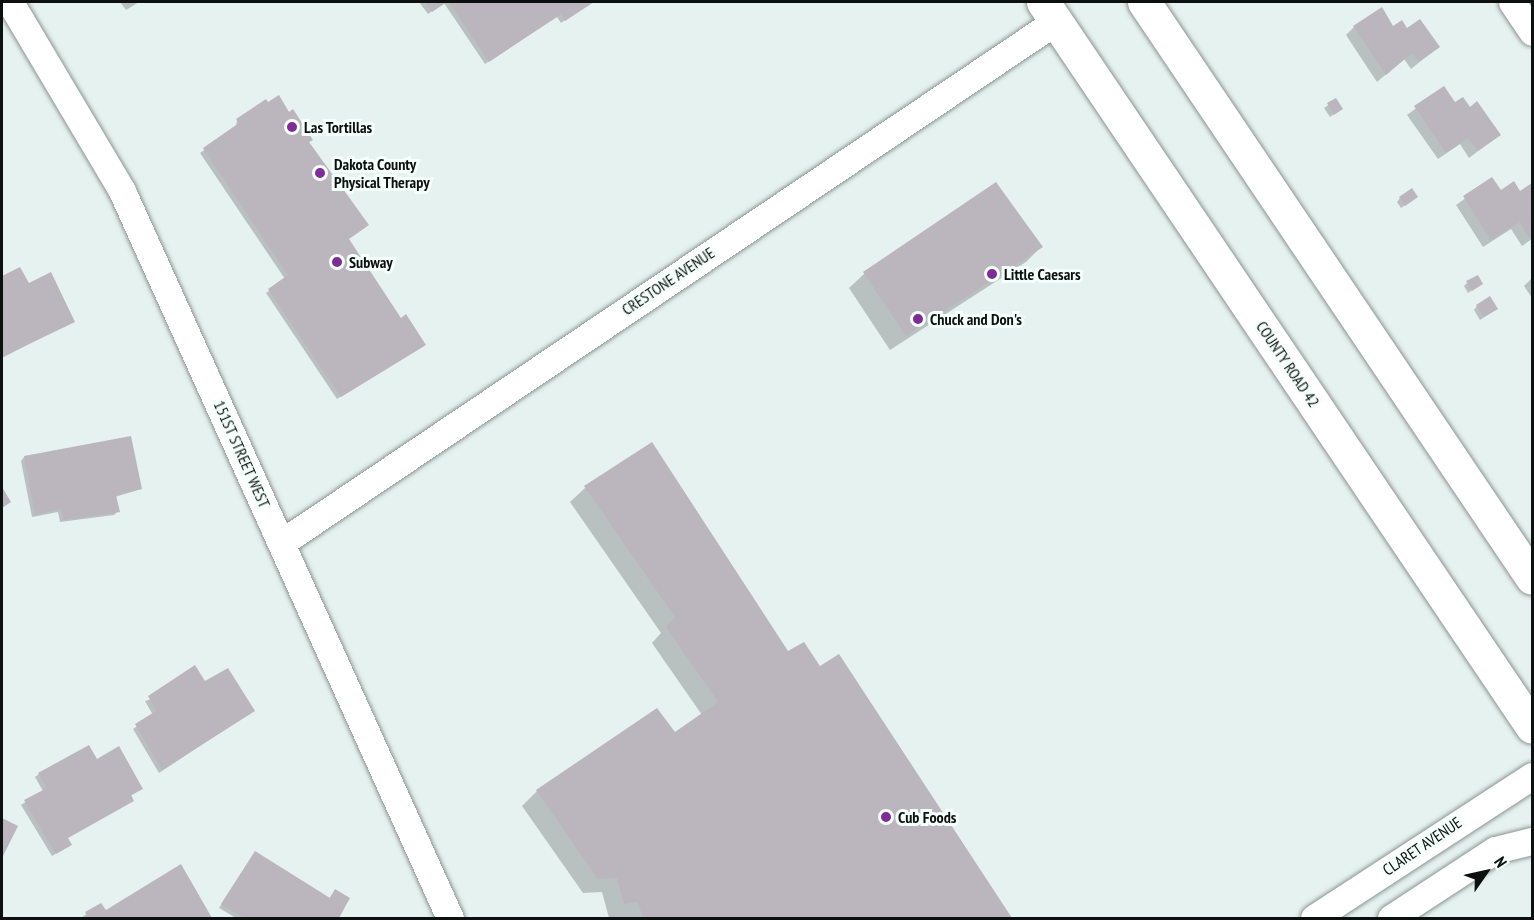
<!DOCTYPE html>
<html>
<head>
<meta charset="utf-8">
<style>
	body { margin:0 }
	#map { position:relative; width:1534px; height:920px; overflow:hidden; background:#e6f2ef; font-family:"PT Sans Narrow",sans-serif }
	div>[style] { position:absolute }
	.shadow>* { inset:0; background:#0003 }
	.building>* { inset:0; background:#bbb5be }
	.roads { filter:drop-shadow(0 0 2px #8a9592) drop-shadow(0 0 2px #8a9592) }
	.street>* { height:27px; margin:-13.5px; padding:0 13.5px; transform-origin:13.5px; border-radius:13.5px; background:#fff }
	.highway>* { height:33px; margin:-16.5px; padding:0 16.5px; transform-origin:16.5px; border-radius:16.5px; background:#fff }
	.dots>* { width:16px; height:16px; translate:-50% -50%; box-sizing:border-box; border:3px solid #f5fffc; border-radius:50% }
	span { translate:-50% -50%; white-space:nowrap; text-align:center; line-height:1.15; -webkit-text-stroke:6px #f5fffc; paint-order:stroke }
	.poi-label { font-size:16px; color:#0c100f; font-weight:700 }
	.left { translate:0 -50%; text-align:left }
	.street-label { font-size:16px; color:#0c100f }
	.frame { position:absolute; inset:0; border:3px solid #0c100f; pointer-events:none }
	.north { position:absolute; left:1456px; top:842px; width:60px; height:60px; -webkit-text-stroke:4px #f5fffc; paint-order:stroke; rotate:56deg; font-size:16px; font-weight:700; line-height:24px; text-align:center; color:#0c100f }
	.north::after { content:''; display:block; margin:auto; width:21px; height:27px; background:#0c100f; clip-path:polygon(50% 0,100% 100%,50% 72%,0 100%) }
</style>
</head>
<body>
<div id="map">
	<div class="shadow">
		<i style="clip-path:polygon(120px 2px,139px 2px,126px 10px)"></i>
		<i style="clip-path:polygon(419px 2px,591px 2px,561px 23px,557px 17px,485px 64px,444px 3px,428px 14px)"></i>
		<i style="clip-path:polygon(1354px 27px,1406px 30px,1438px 47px,1411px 69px,1404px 59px,1377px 82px,1346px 35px)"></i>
		<i style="clip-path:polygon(1443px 88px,1455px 104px,1470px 109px,1499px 135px,1469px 158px,1460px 144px,1438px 159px,1407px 115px)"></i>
		<i style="clip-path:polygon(1336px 100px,1341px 109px,1330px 117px,1324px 108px)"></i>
		<i style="clip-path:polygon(289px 114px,311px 140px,308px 143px,347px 239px,401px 320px,424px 345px,337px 399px,266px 293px,285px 279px,200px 153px,236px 127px,237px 120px)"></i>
		<i style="clip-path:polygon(1492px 179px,1500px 192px,1520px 193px,1532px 185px,1532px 239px,1522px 246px,1511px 229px,1483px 247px,1456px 205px)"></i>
		<i style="clip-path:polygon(996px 184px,1041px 247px,1026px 262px,890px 350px,849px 288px,864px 274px)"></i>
		<i style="clip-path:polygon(1400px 198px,1413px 200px,1401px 208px,1397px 202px)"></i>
		<i style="clip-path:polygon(20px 269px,28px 285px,73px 321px,2px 358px,2px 278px)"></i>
		<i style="clip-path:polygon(1532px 278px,1532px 298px,1524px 286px)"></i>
		<i style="clip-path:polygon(1467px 283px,1477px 287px,1468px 293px,1464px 286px)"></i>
		<i style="clip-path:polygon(1477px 306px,1492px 312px,1480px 320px,1474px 310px)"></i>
		<i style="clip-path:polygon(651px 444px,788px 653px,819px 668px,838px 656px,1010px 918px,609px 918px,602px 892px,583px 893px,522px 806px,537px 791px,675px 734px,702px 715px,652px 643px,661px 633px,570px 502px,585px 488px)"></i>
		<i style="clip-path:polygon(24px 457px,141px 489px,115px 497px,118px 511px,114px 515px,60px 522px,58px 512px,32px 517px,21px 461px)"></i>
		<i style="clip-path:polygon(204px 683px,253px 711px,159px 773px,133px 729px,153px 715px,145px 701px)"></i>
		<i style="clip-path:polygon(39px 774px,141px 789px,66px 839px,70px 845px,52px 856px,21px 805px,43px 791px,35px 777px)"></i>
		<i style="clip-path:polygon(252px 857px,329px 899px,332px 894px,348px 899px,336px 918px,236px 918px,219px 908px)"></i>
		<i style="clip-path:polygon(180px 867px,210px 918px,82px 917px,101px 905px,105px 912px)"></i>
	</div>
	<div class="building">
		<i style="clip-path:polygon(425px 2px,447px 2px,432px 12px)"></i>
		<i style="clip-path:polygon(449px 2px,594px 2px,565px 21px,561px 14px,489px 62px)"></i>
		<i style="clip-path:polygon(1382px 7px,1393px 26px,1402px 20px,1407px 28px,1420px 19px,1440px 47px,1419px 62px,1412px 53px,1386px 75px,1353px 26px)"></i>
		<i style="clip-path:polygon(1444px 86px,1455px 102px,1463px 97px,1470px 107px,1477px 101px,1501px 135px,1478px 151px,1468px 138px,1446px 153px,1414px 106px)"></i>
		<i style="clip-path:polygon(279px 95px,289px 112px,293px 109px,313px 140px,309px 142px,369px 225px,349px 239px,401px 318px,406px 314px,426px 345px,341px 397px,268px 289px,288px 275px,203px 148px,239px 123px,236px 119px,266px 99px,268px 102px)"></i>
		<i style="clip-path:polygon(1336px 98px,1343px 109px,1334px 115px,1327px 103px)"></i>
		<i style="clip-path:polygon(1492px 177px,1501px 190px,1514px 181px,1520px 191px,1532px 183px,1530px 239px,1520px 222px,1491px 240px,1463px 196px)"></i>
		<i style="clip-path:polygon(996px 182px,1043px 247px,906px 336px,863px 272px)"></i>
		<i style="clip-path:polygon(1412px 188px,1418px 197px,1405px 206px,1399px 197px)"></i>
		<i style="clip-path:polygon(20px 267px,29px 283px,51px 272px,75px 322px,2px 357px,2px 276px)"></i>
		<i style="clip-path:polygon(1478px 275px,1483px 284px,1472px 291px,1466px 281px)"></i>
		<i style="clip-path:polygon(1490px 296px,1498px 309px,1484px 317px,1476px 305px)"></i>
		<i style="clip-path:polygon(131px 436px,142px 489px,116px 495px,120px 512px,63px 520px,61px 509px,35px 515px,24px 456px)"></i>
		<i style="clip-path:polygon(652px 442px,788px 651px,804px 642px,820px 666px,839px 654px,1012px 918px,643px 918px,638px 902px,624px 904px,617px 878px,598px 879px,536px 790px,657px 708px,675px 732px,718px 702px,666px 627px,675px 617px,584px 486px)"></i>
		<i style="clip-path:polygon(2px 487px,11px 502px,2px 508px)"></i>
		<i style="clip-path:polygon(195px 665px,205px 681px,228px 668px,255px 711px,162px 770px,135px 724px,156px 711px,148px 696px)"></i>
		<i style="clip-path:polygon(89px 745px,97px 759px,119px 746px,143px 789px,131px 795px,134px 801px,68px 838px,72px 845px,56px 854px,24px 800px,47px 788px,38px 773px)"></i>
		<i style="clip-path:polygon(2px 818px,18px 826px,2px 858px)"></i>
		<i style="clip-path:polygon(255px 851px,330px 898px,335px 889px,350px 898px,339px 918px,244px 918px,221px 904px)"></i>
		<i style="clip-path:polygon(181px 864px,212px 918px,88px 918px,85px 912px,101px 903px,106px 910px)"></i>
	</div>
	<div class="roads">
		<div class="street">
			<i style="left:10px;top:2px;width:220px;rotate:59.3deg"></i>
			<i style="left:122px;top:191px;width:798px;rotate:65.72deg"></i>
			<i style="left:1512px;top:2px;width:36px;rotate:56deg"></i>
			<i style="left:281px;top:543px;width:934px;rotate:-33.96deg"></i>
			<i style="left:1314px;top:918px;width:260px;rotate:-33.1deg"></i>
			<i style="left:1391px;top:918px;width:124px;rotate:-33.2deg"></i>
			<i style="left:1495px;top:850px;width:38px;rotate:-14deg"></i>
		</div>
		<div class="highway">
			<i style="left:1043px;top:2px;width:874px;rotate:56deg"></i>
			<i style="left:1144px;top:2px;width:694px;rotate:56.04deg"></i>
		</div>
	</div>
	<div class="dots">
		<i style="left:292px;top:127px;background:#7f2b9a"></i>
		<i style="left:320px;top:173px;background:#7f2b9a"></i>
		<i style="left:337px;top:262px;background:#7f2b9a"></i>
		<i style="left:992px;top:274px;background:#7f2b9a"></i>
		<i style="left:918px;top:319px;background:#7f2b9a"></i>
		<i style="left:886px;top:817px;background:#7f2b9a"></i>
	</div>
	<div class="poi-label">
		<span class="left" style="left:304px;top:127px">Las Tortillas</span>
		<span class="left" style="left:334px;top:173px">Dakota County<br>Physical Therapy</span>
		<span class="left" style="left:349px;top:262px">Subway</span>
		<span class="left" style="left:1004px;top:274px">Little Caesars</span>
		<span class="left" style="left:930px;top:319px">Chuck and Don's</span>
		<span class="left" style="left:898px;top:817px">Cub Foods</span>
	</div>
	<div class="street-label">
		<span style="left:668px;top:281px;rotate:-34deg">CRESTONE AVENUE</span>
		<span style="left:1288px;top:364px;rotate:56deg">COUNTY ROAD 42</span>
		<span style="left:242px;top:454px;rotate:66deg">151ST STREET WEST</span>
		<span style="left:1422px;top:846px;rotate:-34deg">CLARET AVENUE</span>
	</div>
	<div class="frame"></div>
	<div class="north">N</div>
</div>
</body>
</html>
